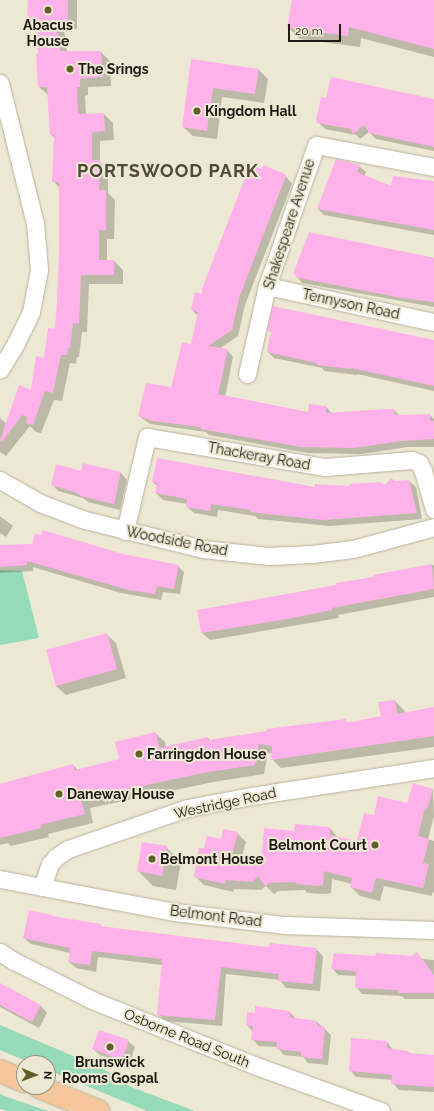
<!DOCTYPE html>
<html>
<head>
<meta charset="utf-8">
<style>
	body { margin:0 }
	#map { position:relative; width:434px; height:1111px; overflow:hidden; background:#ede8d3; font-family:Raleway,sans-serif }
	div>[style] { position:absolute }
	.green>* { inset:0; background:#96dbb9 }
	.shadow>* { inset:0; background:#0003 }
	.building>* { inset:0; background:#ffb2e9 }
	.roads { filter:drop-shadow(0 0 1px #b6b19d) drop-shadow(0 0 1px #b6b19d) }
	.street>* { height:17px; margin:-8.5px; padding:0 8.5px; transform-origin:8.5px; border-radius:8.5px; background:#fff }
	.primary>* { height:22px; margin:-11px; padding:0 11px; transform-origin:11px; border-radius:11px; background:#f5c69a }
	.dots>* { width:11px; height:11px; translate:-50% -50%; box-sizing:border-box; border:2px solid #ede8d3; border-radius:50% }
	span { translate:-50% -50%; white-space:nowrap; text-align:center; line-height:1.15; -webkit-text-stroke:4px #ede8d3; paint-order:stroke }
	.poi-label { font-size:14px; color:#1d1b14; font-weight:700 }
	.left { translate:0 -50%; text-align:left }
	.right { translate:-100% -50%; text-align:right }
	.street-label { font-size:14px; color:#1d1b14 }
	.district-label { font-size:18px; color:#4f4a39; font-weight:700; letter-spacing:1px }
	.north { position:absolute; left:16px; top:1055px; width:40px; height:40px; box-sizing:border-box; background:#ede8d3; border:1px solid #9a9687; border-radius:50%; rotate:91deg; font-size:11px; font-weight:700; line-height:16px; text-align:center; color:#1d1b14 }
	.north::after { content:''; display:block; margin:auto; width:14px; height:18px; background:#645d29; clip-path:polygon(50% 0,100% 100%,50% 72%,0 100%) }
	.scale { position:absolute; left:288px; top:24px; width:53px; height:18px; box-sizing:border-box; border:2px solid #1d1b14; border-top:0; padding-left:5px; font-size:12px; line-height:14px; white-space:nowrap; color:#1d1b14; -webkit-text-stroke:3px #ede8d3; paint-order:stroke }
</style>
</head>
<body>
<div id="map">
	<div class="green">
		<i style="clip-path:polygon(0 570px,22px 571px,39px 638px,0 645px)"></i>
		<i style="clip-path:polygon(0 1025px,104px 1069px,131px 1087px,195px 1111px,147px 1111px,48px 1070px,48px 1063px,31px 1063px,0 1050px)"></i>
		<i style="clip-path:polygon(0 1094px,7px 1097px,48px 1111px,7px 1111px,0 1109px)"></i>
	</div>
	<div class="shadow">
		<i style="clip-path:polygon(29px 0,77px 0,77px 29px,64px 29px,67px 52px,101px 52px,110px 61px,111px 86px,88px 87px,88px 95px,85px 96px,86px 115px,104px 114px,113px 123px,114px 140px,100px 141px,100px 162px,108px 170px,108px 193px,115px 200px,114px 239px,107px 239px,107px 261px,114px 261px,123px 270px,123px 284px,89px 284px,87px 332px,82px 332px,79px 357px,77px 357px,76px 364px,70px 363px,62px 401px,54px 400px,41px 433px,36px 432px,30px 426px,6px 456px,0 452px,0 418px,7px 424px,32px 391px,45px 359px,56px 330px,60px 268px,60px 188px,53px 181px,55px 138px,51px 135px,49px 96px,39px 87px,37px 28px,28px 20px)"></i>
		<i style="clip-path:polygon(293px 0,434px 1px,434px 57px,361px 38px,360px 47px,300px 39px,288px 27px)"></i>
		<i style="clip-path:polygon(192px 60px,259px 70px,268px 79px,264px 103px,222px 97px,217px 139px,193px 136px,183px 127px)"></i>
		<i style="clip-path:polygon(434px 99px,434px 151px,376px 139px,369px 132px,360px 139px,356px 135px,325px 129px,318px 122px)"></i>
		<i style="clip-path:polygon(359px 166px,366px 172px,364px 176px,392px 187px,434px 182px,434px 235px,324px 215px,318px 209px)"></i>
		<i style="clip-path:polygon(285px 175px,292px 184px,245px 305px,238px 336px,219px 349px,227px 350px,233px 357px,225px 397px,309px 413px,326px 407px,332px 413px,394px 410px,400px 416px,430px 415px,434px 419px,434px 447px,408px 447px,361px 454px,308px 453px,209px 435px,206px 432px,150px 424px,139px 416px,143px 395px,171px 388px,192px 345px,198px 316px,192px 310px)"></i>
		<i style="clip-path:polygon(310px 233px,434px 258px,434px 307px,302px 283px,294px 273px)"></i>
		<i style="clip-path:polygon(268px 330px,434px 341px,434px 391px,357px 374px,357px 375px,324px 371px,322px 368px,274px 358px,268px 352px,272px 333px)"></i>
		<i style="clip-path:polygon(82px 472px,121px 473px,127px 480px,120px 510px,88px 502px,83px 498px,58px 491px,52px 484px)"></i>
		<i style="clip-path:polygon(409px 481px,416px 487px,422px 519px,330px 526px,258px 519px,255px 516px,218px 510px,217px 517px,194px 513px,187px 507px,188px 504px,163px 500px,156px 493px,158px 487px,153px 482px,316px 488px,385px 486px,394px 482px)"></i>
		<i style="clip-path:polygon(0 516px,13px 526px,6px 537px,0 533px)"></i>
		<i style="clip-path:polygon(0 550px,122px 555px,178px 566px,184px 572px,180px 594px,163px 592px,161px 600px,121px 593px,33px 567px,33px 571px,0 573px)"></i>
		<i style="clip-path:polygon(434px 565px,434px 597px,338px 615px,339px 618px,210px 640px,202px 633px,198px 611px,375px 578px,374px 576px)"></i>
		<i style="clip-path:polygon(106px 634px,116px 643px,126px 678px,66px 695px,56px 686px)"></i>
		<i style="clip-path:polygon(395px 701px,404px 710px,405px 713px,434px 709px,434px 747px,281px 768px,272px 759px,272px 753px,268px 753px,264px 774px,213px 782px,90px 808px,93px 823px,48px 834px,49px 837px,11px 846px,8px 843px,0 845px,0 784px,73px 765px,78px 770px,120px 760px,155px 733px,165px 742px,166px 747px,208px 738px,210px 740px,345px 720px,348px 724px,382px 717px)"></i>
		<i style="clip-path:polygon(433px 790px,434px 816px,428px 839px,434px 841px,434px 893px,432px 892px,432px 896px,384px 886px,380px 901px,360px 896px,351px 887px,352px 884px,332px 879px,331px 893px,326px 894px,307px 893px,305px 890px,278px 891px,274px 894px,266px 886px,261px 890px,234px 889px,233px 892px,204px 885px,195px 876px,205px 849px,237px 833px,246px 842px,240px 864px,262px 864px,295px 832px,330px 828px,338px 838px,358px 842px,374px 816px,408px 804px)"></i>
		<i style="clip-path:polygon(166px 847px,181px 862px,176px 890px,153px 886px,138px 871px)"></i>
		<i style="clip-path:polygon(52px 916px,53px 917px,100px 925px,103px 928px,270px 948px,316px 949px,323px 956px,320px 991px,286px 988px,280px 980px,226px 974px,222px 1026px,165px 1021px,158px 1014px,162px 965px,98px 957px,96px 972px,76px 968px,69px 962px,70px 953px,31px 944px,24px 938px)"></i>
		<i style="clip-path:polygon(422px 959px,434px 960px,434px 999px,405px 999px,402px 996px,362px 994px,356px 987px,357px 976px,338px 975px,332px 968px)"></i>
		<i style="clip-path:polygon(0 984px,41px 1006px,47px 1013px,39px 1028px,0 1007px)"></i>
		<i style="clip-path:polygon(290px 1012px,296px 1019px,317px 1022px,331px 1035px,328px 1065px,308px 1063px,303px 1057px,284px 1055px,277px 1047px,259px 1046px,252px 1039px,253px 1032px,247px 1025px,256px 1014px)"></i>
		<i style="clip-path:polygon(128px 1041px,135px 1047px,129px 1065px,100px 1055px,93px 1049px)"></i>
		<i style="clip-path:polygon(387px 1042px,393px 1050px,408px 1052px,411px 1054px,434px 1056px,434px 1092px,399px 1090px,393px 1083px,393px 1080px,356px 1077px,350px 1070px)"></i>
	</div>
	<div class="building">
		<i style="clip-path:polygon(28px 0,68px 0,68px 20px,55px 20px,60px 51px,101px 51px,103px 77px,80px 79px,80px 87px,77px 87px,78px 114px,104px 113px,105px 131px,92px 132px,92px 160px,100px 160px,99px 190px,106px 190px,106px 230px,99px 230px,99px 260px,114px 260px,114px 275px,81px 275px,79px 324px,73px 323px,70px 348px,68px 348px,67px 355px,61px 355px,53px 393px,45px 391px,33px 425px,26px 423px,27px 417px,22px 415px,2px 442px,0 440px,19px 385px,31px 390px,36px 356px,44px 358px,48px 328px,55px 329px,57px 300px,59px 252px,59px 182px,52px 182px,54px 135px,50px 135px,47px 87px,38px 87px,36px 54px,38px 54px,37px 20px,27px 20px)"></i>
		<i style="clip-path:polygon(292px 0,434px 0,434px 49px,349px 27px,348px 36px,287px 28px)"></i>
		<i style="clip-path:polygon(191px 59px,259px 69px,255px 94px,213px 88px,207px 131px,182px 127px)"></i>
		<i style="clip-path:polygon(331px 77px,434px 99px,434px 147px,369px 133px,364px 125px,353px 134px,351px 129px,317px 123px,316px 120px,321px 97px,326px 98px)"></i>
		<i style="clip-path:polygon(336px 159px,360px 165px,357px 172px,391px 186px,393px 176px,434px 181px,434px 230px,317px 209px)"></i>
		<i style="clip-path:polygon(250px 165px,262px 169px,263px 165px,285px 174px,286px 176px,239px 298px,232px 330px,208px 346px,228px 349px,218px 394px,308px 412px,309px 404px,326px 406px,326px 413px,385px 409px,394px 409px,395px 415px,430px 414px,430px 421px,434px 421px,434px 439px,401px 441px,354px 448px,301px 447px,201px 429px,201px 427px,153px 421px,138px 416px,146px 383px,171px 387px,182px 342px,191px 344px,198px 312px,191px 310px,195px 292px,202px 294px,202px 289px)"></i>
		<i style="clip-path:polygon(309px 232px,434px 258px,434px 302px,402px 298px,295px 277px,296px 275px,293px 274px)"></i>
		<i style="clip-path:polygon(273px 306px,434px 340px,434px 386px,351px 368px,351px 369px,317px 365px,317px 363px,267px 352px,271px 331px,267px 330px)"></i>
		<i style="clip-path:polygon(157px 458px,315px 487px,315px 484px,349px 486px,349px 484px,379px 482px,385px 485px,391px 478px,395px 481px,409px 480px,417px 513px,323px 520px,250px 512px,251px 510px,211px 504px,210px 511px,186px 507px,187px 499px,155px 493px,157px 483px,152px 482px)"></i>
		<i style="clip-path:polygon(83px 463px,121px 472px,114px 504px,81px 496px,75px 492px,51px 485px,56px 464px,81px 471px)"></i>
		<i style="clip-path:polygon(43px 530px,123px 554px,179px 565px,174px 589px,157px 586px,155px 594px,129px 590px,27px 561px,27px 565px,0 567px,0 545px,32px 544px,35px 533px,41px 535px)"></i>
		<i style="clip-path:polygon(432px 564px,434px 589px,332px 608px,332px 610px,288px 619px,201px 633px,197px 610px,298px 592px,336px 585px,336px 583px,373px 577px,373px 575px)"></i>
		<i style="clip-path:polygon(107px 633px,117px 669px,56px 686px,46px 650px)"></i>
		<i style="clip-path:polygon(395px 700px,397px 714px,434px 707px,434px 736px,271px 760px,272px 746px,259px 744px,255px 765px,203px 773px,81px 799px,85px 814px,40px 825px,41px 828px,0 838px,0 784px,73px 764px,75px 770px,119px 759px,115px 742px,156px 732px,159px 748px,208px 737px,208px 740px,267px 731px,266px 729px,346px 719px,346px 723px,381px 716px,378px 702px)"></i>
		<i style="clip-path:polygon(413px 783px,433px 789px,427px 809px,425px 808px,418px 836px,429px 839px,423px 863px,429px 864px,423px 888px,376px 878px,372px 893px,350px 887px,352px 878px,324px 871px,323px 885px,317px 886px,297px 884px,296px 882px,269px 883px,265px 886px,258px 876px,252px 882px,226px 880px,225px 884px,194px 877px,199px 848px,204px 848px,207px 836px,221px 839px,223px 829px,238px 832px,230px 862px,261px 863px,264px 828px,294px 831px,295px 824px,330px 827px,330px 835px,357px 841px,364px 813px,374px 815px,378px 796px,407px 803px)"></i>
		<i style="clip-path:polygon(142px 842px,167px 846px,162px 876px,137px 871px)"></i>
		<i style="clip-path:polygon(29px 910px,52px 915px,52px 916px,101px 924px,100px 926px,269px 947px,270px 943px,317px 948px,313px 984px,278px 981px,279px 974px,221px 967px,215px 1020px,157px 1015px,162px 959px,92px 951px,90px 965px,68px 962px,70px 948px,23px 938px)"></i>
		<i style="clip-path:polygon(417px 952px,434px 975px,434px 993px,398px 993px,398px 990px,355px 988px,356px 971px,331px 969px,334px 953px,375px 956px,376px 953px,411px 956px)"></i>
		<i style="clip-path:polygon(0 983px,41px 1005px,32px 1022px,0 1005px)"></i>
		<i style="clip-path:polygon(255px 1006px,290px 1011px,290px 1017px,317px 1021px,317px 1026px,325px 1027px,322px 1059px,301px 1057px,301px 1052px,276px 1049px,277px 1042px,251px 1040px,253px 1026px,246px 1026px,247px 1012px,255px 1013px)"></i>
		<i style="clip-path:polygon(99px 1030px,129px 1040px,122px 1060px,92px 1049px)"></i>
		<i style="clip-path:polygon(351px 1038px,387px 1041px,387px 1048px,408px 1051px,408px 1053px,434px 1055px,434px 1087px,391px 1084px,392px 1075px,349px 1071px)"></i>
	</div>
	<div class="roads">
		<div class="street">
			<i style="left:0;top:83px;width:144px;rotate:76deg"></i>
			<i style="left:35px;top:223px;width:47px;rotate:85.1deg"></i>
			<i style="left:39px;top:270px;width:43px;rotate:100.8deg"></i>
			<i style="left:31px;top:312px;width:34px;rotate:116deg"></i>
			<i style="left:16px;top:343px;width:31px;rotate:121deg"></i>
			<i style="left:267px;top:286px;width:171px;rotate:12.2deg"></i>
			<i style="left:247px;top:374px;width:90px;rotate:-77.2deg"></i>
			<i style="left:267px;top:286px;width:149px;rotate:-70.8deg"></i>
			<i style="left:316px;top:145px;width:120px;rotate:10.6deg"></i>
			<i style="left:0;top:480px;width:46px;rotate:29.9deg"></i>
			<i style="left:40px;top:503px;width:48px;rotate:20.7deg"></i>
			<i style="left:85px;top:520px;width:122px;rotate:13.8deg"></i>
			<i style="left:203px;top:549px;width:66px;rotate:6.1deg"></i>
			<i style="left:269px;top:556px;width:43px;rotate:-2.7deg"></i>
			<i style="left:312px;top:554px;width:41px;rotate:-7deg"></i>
			<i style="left:353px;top:549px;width:84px;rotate:-15.2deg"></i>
			<i style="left:125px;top:531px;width:97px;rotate:-76.8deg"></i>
			<i style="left:147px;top:437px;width:181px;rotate:9.6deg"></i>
			<i style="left:325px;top:467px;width:87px;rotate:-4.6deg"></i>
			<i style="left:412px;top:460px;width:8px;rotate:23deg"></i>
			<i style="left:419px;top:463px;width:9px;rotate:63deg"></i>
			<i style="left:423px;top:471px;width:40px;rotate:74deg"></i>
			<i style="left:0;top:879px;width:177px;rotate:10.7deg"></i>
			<i style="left:174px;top:912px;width:112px;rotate:6.7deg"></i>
			<i style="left:285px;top:925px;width:149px;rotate:1.9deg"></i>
			<i style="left:42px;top:887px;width:24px;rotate:-71deg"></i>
			<i style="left:50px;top:864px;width:9px;rotate:-49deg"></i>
			<i style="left:56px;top:857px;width:14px;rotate:-34deg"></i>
			<i style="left:68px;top:849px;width:126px;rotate:-19deg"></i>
			<i style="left:187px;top:808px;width:65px;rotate:-10.6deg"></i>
			<i style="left:251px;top:796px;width:185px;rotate:-8.7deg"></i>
			<i style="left:0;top:952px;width:17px;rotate:33deg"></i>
			<i style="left:14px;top:961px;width:87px;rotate:26.6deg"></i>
			<i style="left:92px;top:1000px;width:177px;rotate:21.9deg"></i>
			<i style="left:256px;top:1066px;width:133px;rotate:19.8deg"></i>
		</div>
		<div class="primary">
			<i style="left:0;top:1071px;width:26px;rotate:23deg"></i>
			<i style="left:39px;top:1087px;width:64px;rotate:22.1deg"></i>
		</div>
	</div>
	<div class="dots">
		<i style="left:48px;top:10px;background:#645d29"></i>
		<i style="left:70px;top:69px;background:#645d29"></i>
		<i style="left:197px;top:111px;background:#645d29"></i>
		<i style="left:139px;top:754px;background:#645d29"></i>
		<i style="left:59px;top:794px;background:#645d29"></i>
		<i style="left:375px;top:845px;background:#645d29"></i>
		<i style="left:152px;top:859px;background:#645d29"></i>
		<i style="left:110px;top:1047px;background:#645d29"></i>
	</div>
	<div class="poi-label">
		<span style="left:48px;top:33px">Abacus<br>House</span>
		<span class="left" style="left:78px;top:69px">The Srings</span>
		<span class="left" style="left:205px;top:111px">Kingdom Hall</span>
		<span class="left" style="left:147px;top:754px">Farringdon House</span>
		<span class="left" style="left:67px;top:794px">Daneway House</span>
		<span class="right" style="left:367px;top:845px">Belmont Court</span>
		<span class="left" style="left:160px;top:859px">Belmont House</span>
		<span style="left:110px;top:1070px">Brunswick<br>Rooms Gospal</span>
	</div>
	<div class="street-label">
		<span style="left:289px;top:224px;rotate:-72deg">Shakespeare Avenue</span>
		<span style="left:351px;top:304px;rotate:12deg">Tennyson Road</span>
		<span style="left:259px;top:456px;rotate:10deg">Thackeray Road</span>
		<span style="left:177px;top:541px;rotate:11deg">Woodside Road</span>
		<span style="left:225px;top:803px;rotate:-12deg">Westridge Road</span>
		<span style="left:216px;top:916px;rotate:7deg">Belmont Road</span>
		<span style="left:187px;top:1038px;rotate:22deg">Osborne Road South</span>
	</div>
	<div class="district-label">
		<span style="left:168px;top:171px">PORTSWOOD PARK</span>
	</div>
	<div class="north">N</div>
	<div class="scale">20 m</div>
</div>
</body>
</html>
